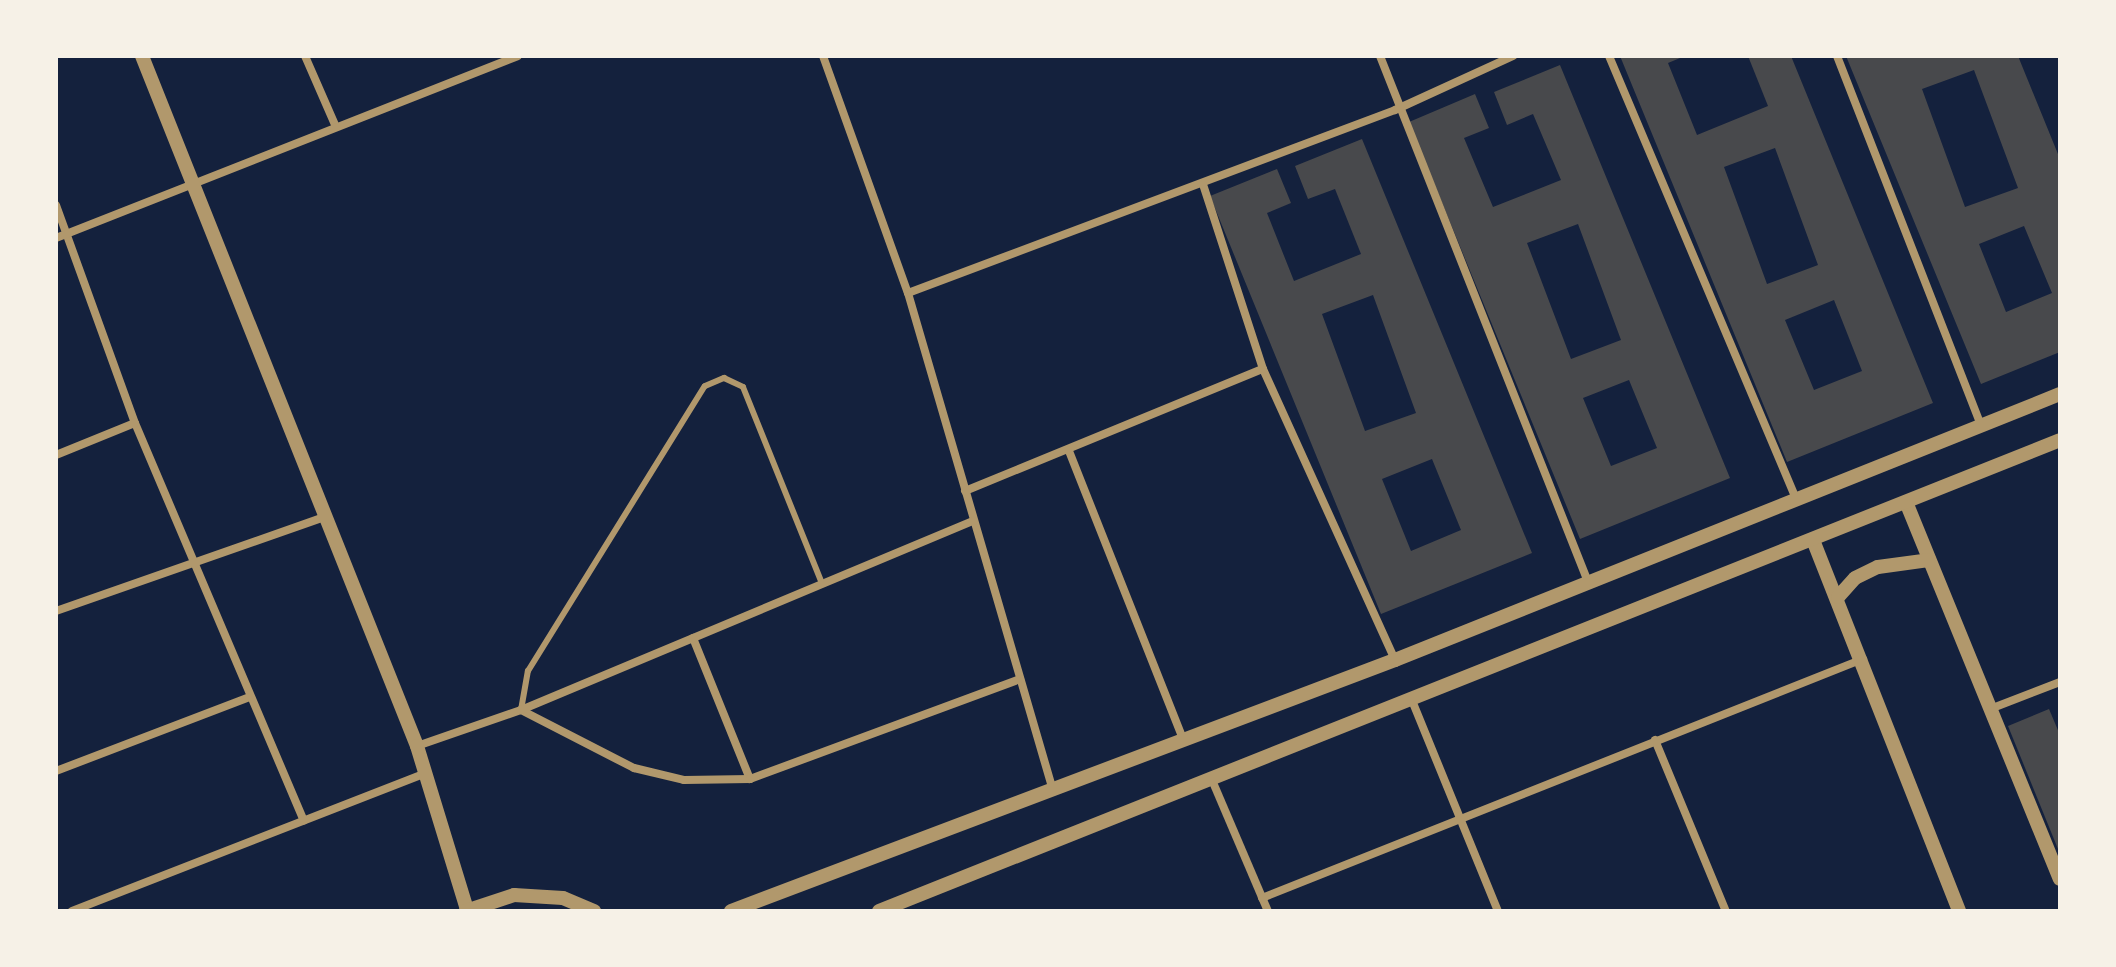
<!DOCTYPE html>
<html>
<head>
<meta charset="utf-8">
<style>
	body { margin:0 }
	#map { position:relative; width:2116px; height:967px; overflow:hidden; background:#14213d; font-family:Signika,sans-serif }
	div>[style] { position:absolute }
	.building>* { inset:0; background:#48494c }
	.service>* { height:6px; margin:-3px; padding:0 3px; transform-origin:3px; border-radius:3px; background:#b1986c }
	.minor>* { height:8px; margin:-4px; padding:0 4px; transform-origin:4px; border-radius:4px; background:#b1986c }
	.tertiary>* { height:14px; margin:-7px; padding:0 7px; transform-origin:7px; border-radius:7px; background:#b1986c }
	span { translate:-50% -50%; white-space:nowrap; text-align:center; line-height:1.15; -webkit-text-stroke:6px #f6f1e7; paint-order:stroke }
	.frame { position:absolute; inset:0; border:58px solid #f6f1e7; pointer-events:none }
</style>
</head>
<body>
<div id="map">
	<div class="building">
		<i style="clip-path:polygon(evenodd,1620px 56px,1685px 56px,1668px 63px,1697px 135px,1768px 106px,1748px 56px,1791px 56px,1933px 403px,1787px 462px,1620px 56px,1775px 148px,1818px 265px,1767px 284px,1724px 167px,1775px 148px,1620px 56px,1834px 300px,1862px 371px,1814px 390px,1785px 320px,1834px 300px)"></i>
		<i style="clip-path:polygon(evenodd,1846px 56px,2018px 56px,2060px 159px,2060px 352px,1981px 384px,1846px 56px,1974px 70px,2018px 188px,1965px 207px,1922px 89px,1974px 70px,1846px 56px,2024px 226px,2052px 293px,2006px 312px,1979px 244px,2024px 226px)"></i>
		<i style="clip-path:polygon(evenodd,1560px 65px,1730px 478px,1580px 539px,1409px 122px,1475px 94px,1489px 128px,1464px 138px,1493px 207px,1561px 180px,1533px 114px,1507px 125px,1494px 92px,1560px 65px,1578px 224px,1621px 340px,1571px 359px,1527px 243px,1578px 224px,1560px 65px,1629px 380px,1657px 448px,1611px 466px,1583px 398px,1629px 380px)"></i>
		<i style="clip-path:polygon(evenodd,1362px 139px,1532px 553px,1381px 614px,1210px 196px,1277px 169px,1291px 203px,1267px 213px,1294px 281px,1361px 254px,1335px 189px,1308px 199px,1295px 166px,1362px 139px,1373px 295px,1416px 413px,1365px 431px,1322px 314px,1373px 295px,1362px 139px,1432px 459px,1461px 530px,1411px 551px,1382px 479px,1432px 459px)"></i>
		<i style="clip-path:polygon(2049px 709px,2060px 735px,2060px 854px,2008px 726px)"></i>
	</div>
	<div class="service">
		<i style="left:521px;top:710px;width:40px;rotate:-80deg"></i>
		<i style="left:528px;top:671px;width:335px;rotate:-58.2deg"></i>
		<i style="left:705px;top:386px;width:21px;rotate:-23deg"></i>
		<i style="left:724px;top:378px;width:21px;rotate:25deg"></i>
		<i style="left:743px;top:387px;width:212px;rotate:68.1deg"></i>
	</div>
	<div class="minor">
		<i style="left:305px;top:56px;width:77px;rotate:66.4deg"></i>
		<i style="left:823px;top:56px;width:252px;rotate:70.3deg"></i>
		<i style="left:908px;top:293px;width:515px;rotate:73.75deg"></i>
		<i style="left:1380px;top:56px;width:566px;rotate:68.42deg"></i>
		<i style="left:1609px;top:56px;width:481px;rotate:67.1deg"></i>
		<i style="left:1837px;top:56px;width:397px;rotate:68.7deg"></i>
		<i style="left:56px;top:205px;width:232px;rotate:70.1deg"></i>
		<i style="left:135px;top:423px;width:432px;rotate:67deg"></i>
		<i style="left:56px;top:238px;width:496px;rotate:-21.5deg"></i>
		<i style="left:908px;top:293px;width:520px;rotate:-20.59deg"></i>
		<i style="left:1395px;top:110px;width:130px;rotate:-24.6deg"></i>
		<i style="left:1263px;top:369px;width:320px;rotate:65.6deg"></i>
		<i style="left:1069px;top:451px;width:310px;rotate:68.4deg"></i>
		<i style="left:56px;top:455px;width:85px;rotate:-22.1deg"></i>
		<i style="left:965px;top:491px;width:322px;rotate:-22.3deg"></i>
		<i style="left:1263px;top:369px;width:194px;rotate:-108deg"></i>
		<i style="left:56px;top:611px;width:287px;rotate:-19.3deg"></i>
		<i style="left:693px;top:638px;width:152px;rotate:68deg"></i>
		<i style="left:1411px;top:698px;width:230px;rotate:67.8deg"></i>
		<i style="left:1990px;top:709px;width:75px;rotate:-21.1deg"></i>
		<i style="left:521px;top:710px;width:127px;rotate:27.2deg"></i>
		<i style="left:634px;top:768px;width:51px;rotate:13.5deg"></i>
		<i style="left:684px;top:780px;width:66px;rotate:-0.9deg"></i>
		<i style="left:750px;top:779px;width:288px;rotate:-20.3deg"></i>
		<i style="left:1655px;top:740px;width:185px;rotate:67.5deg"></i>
		<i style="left:417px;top:746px;width:110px;rotate:-19.1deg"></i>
		<i style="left:521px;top:710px;width:490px;rotate:-22.7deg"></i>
		<i style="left:56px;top:771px;width:208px;rotate:-20.9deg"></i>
		<i style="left:1212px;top:780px;width:142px;rotate:66.9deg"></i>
		<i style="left:1262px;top:898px;width:647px;rotate:-21.69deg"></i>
		<i style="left:72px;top:911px;width:380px;rotate:-21.3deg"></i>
	</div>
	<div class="tertiary">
		<i style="left:142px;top:56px;width:743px;rotate:68.27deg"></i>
		<i style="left:417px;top:746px;width:171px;rotate:73deg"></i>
		<i style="left:1906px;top:502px;width:407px;rotate:67.8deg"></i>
		<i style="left:1813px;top:540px;width:399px;rotate:68.5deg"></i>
		<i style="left:1838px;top:597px;width:25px;rotate:-48deg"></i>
		<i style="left:1855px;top:578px;width:25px;rotate:-26deg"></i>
		<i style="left:1878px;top:567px;width:51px;rotate:-7.8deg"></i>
		<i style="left:466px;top:911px;width:51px;rotate:-18.4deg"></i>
		<i style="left:514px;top:895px;width:49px;rotate:3.5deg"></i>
		<i style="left:563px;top:898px;width:34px;rotate:23deg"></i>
		<i style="left:731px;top:911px;width:710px;rotate:-20.71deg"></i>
		<i style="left:1395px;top:660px;width:716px;rotate:-21.8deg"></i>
		<i style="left:879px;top:911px;width:1271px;rotate:-21.74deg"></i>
	</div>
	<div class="frame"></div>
</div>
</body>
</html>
